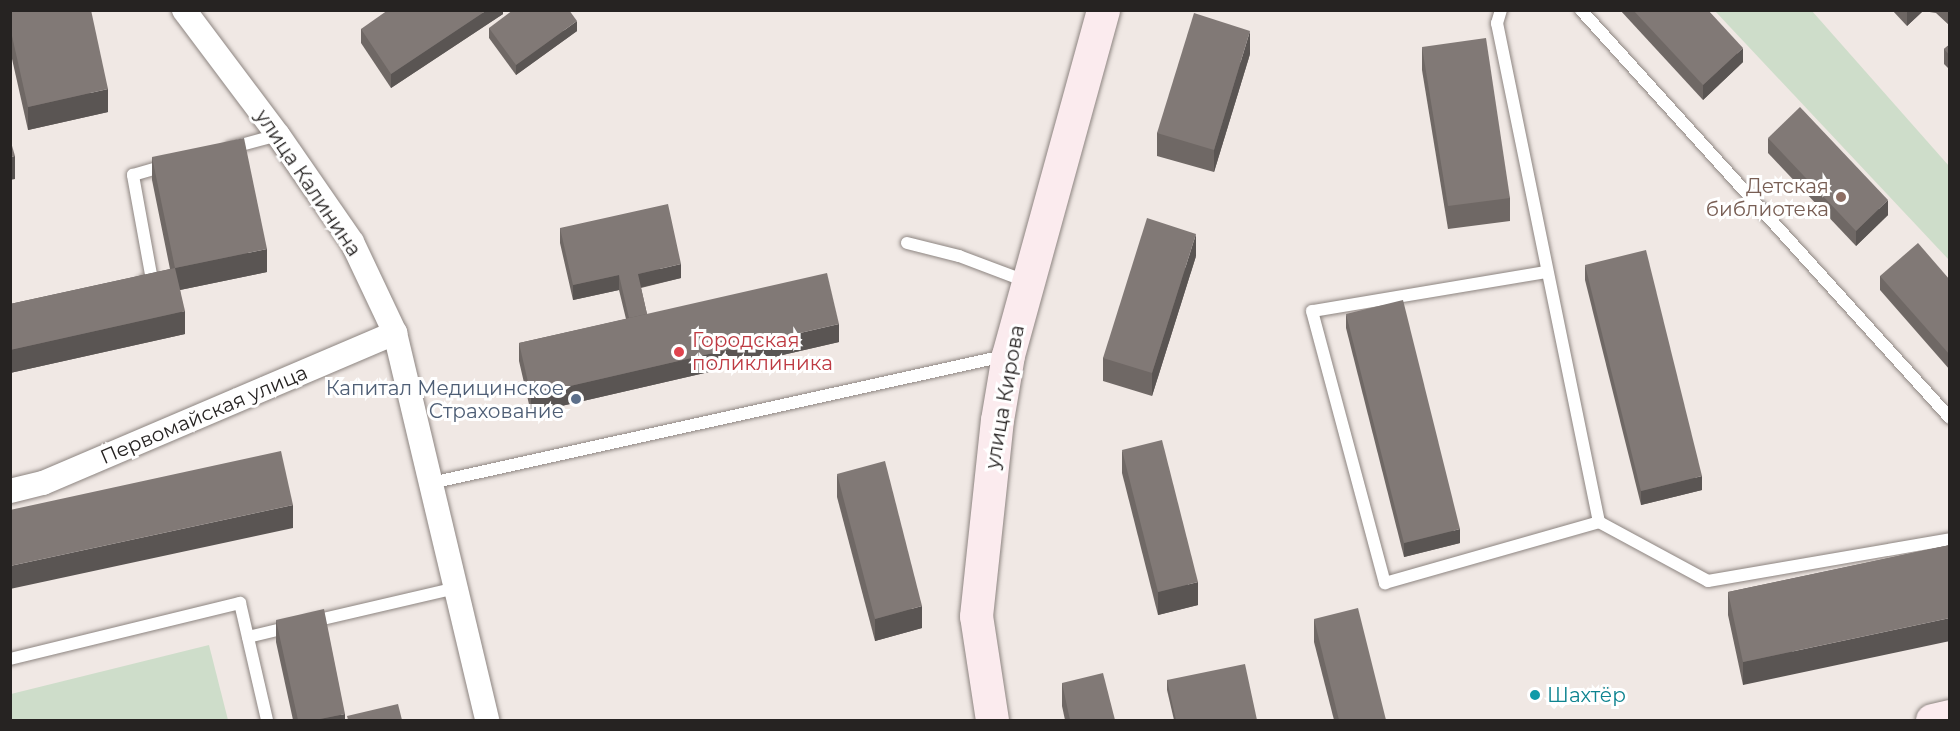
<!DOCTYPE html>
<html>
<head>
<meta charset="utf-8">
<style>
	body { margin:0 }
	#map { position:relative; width:1960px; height:731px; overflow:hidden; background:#f0e8e4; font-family:Montserrat,sans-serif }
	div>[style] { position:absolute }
	.green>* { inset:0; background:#ceddca }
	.roads { filter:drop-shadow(0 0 2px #8d8581) drop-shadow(0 0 2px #8d8581) }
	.service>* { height:12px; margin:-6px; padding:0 6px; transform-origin:6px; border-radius:6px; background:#fff }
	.minor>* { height:24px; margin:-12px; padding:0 12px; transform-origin:12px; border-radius:12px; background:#fff }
	.secondary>* { height:33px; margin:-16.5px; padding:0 16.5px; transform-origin:16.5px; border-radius:16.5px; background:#fbebee }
	.wall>* { inset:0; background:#6f6865 }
	.shaded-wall>* { inset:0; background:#5a5553 }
	.building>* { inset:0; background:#817976 }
	.dots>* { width:16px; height:16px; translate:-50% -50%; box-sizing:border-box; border:3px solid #fff; border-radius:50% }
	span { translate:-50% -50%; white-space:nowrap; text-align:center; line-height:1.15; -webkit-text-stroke:6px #fff; paint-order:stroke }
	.street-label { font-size:20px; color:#262322 }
	.education-label { font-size:20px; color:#785e54 }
	.right { translate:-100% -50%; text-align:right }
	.health-label { font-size:20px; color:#be3a42 }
	.left { translate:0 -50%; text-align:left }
	.service-label { font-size:20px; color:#4e5e75 }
	.culture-label { font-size:20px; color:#0d838f }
	.frame { position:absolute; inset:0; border:12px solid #262322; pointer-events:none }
</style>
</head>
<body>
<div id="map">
	<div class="green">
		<i style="clip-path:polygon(1715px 11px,1812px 11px,1949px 166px,1949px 260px)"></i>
		<i style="clip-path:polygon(209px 645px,228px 720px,12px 720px,11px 694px)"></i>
	</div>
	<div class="roads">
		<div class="service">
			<i style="left:1501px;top:10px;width:14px;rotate:107deg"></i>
			<i style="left:1497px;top:23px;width:509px;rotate:78.45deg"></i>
			<i style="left:1581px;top:10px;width:550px;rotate:47.87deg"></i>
			<i style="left:230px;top:148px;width:50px;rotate:-15.2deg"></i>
			<i style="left:907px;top:243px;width:54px;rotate:14deg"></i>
			<i style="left:959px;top:256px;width:74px;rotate:20.6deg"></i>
			<i style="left:1546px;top:272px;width:237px;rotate:170.5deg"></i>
			<i style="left:1312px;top:311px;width:282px;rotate:75deg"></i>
			<i style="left:1385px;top:583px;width:223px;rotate:-15.9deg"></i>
			<i style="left:1599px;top:522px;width:124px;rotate:28.4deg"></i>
			<i style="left:1708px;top:581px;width:246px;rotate:-9.8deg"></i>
			<i style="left:143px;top:282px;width:9px;rotate:-13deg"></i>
			<i style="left:152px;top:280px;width:107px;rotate:-100.3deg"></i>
			<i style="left:133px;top:175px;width:35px;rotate:-16deg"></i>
			<i style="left:431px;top:483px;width:587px;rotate:-12.5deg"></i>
			<i style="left:310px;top:622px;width:150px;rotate:-13.1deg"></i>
			<i style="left:248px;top:637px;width:43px;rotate:-13.4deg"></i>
			<i style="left:10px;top:659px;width:237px;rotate:-13.7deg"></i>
			<i style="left:240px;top:603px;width:120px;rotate:77deg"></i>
		</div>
		<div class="minor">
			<i style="left:184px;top:10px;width:156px;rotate:53.1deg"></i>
			<i style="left:278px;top:135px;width:130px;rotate:55.3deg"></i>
			<i style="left:352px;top:242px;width:101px;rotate:64.7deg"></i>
			<i style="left:395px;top:333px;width:398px;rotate:76.6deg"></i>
			<i style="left:10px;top:491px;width:34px;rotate:-14deg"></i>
			<i style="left:43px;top:483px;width:383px;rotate:-23.1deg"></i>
		</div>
		<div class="secondary">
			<i style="left:992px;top:720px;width:105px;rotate:-98.7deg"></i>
			<i style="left:976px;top:616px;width:197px;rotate:-83.9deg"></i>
			<i style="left:997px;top:420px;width:66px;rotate:-80.4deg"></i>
			<i style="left:1008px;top:355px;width:358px;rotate:-74.6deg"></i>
			<i style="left:1932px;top:720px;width:18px;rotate:-13deg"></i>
		</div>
	</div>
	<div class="wall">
		<i style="clip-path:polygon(10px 10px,108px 112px,28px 130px,10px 50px)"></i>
		<i style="clip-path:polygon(503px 10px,503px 14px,391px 88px,361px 43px,361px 29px)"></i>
		<i style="clip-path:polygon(1620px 10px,1708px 10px,1743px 62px,1703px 100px)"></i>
		<i style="clip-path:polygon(1892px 10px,1950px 10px,1950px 26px,1936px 13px,1923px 11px,1907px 26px)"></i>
		<i style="clip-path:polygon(489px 28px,577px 31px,516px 75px,489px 38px)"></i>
		<i style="clip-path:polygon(1950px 44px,1950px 70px,1944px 64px,1944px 49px)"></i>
		<i style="clip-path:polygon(1422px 47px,1510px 198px,1510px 221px,1448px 229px,1422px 70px)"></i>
		<i style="clip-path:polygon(1250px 54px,1214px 172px,1157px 156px,1157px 133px)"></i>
		<i style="clip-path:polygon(1768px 138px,1888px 215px,1856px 246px,1768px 153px)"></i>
		<i style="clip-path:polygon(152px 157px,267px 272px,180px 290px,185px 334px,10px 373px,10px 304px,170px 269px,152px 180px)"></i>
		<i style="clip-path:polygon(560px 228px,681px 278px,641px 288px,647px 314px,839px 342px,531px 413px,519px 361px,519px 343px,626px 319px,619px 290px,573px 300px,560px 243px)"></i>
		<i style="clip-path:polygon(1196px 256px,1152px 396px,1103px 381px,1103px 358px)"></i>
		<i style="clip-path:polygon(1585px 265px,1702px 490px,1641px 505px,1585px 280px)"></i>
		<i style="clip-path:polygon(1880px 276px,1950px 280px,1950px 370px,1880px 290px)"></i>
		<i style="clip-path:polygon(1346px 314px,1460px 543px,1404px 557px,1346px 328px)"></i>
		<i style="clip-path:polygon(1122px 450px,1198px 605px,1158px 615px,1122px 473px)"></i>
		<i style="clip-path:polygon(837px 474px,922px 628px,875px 641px,837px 497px)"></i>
		<i style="clip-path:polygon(1950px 545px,1743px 685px,1728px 615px,1728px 592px)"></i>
		<i style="clip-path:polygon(1314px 619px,1386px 720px,1334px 720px,1314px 642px)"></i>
		<i style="clip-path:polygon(276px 620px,345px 720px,293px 720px,276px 642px)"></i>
		<i style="clip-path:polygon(1167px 680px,1257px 720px,1174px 720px,1167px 690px)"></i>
		<i style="clip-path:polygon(1062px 683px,1115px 720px,1065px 720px,1062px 706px)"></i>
	</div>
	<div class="shaded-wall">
		<i style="clip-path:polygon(487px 10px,503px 10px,503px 14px,391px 88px,391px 74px)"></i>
		<i style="clip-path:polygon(1908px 10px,1923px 11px,1907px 26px,1907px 12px)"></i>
		<i style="clip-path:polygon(577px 21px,577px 31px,516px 75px,516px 65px)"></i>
		<i style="clip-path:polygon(1250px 31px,1250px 54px,1214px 172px,1214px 150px)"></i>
		<i style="clip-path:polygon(1743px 48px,1743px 62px,1703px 100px,1703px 85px)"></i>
		<i style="clip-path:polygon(108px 89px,108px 112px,28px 130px,28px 107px)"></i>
		<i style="clip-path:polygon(15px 156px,15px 179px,10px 180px,10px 157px)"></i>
		<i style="clip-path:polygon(1888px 200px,1888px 215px,1856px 246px,1856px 231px)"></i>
		<i style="clip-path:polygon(1196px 234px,1196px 256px,1152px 396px,1152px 373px)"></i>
		<i style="clip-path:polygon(267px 249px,267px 272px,175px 291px,175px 268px)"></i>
		<i style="clip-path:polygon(681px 264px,681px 278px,638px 288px,638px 274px)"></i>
		<i style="clip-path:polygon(619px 275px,619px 290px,573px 300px,573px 285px)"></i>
		<i style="clip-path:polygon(185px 311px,185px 334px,10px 373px,10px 350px)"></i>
		<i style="clip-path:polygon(839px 324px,839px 342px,531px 413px,531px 395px)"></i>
		<i style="clip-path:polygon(1702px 476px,1702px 490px,1641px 505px,1641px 491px)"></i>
		<i style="clip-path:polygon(293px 505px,293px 528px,10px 589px,10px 566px)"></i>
		<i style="clip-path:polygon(1460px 529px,1460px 543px,1404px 557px,1404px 543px)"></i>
		<i style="clip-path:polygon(1198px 582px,1198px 605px,1158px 615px,1158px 592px)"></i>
		<i style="clip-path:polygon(922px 606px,922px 628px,875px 641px,875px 619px)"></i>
		<i style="clip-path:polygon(1950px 618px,1950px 641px,1743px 685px,1743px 662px)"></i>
		<i style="clip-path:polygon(345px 714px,345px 720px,315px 720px)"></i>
	</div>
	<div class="building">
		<i style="clip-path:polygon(10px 10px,91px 10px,108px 89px,28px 107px,10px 27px)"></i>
		<i style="clip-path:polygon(388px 10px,487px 10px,391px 74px,361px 29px)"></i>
		<i style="clip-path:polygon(513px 10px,569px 10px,577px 21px,516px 65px,489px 28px)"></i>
		<i style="clip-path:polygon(1633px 10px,1708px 10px,1743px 48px,1703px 85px)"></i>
		<i style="clip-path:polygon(1194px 13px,1250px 31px,1214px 150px,1157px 133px)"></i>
		<i style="clip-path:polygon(1486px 38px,1510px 198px,1448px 206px,1422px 47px)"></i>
		<i style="clip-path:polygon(1950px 44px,1950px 56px,1944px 49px)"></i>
		<i style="clip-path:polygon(1800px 107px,1888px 200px,1856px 231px,1768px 138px)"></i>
		<i style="clip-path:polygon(244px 138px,267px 249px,175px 268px,152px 157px)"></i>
		<i style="clip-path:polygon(10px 139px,15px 156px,10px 157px)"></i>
		<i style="clip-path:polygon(668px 204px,681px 264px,638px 274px,647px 314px,629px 318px,619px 275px,573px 285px,560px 228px)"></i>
		<i style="clip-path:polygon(1147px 218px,1196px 234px,1152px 373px,1103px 358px)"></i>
		<i style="clip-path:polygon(1918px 243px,1950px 280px,1950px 355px,1880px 276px)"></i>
		<i style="clip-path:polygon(1646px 250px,1702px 476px,1641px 491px,1585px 265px)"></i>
		<i style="clip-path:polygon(175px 268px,185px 311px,10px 350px,10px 304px)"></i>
		<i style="clip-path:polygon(827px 273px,839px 324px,531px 395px,519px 343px)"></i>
		<i style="clip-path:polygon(1403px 300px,1460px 529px,1404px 543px,1346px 314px)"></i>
		<i style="clip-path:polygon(1162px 440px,1198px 582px,1158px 592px,1122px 450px)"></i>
		<i style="clip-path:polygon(281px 451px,293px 505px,10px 566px,10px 510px)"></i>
		<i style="clip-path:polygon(885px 461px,922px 606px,875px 619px,837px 474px)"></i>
		<i style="clip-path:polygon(1950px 545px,1950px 618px,1743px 662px,1728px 592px)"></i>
		<i style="clip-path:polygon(1358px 608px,1386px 720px,1339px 720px,1314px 619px)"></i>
		<i style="clip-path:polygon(324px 609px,345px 714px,315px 720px,298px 720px,276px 620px)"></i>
		<i style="clip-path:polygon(1245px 664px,1257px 720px,1176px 720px,1167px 680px)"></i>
		<i style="clip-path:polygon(1103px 673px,1115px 720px,1070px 720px,1062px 683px)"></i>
		<i style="clip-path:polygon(398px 704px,402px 720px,348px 720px,347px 716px)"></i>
	</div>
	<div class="dots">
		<i style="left:1841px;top:197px;background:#8d6e63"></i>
		<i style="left:679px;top:352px;background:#e0444e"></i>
		<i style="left:576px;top:399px;background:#5c6f8a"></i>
		<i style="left:1535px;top:695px;background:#0f9aa8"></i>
	</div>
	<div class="street-label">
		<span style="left:308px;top:183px;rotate:56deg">улица Калинина</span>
		<span style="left:1005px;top:397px;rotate:-80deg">улица Кирова</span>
		<span style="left:204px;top:415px;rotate:-23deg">Первомайская улица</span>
	</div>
	<div class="education-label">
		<span class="right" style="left:1829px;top:198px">Детская<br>библиотека</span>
	</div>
	<div class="health-label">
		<span class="left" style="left:692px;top:352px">Городская<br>поликлиника</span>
	</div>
	<div class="service-label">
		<span class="right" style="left:564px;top:400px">Капитал Медицинское<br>Страхование</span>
	</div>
	<div class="culture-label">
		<span class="left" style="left:1547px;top:695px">Шахтёр</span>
	</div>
	<div class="frame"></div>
</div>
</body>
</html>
